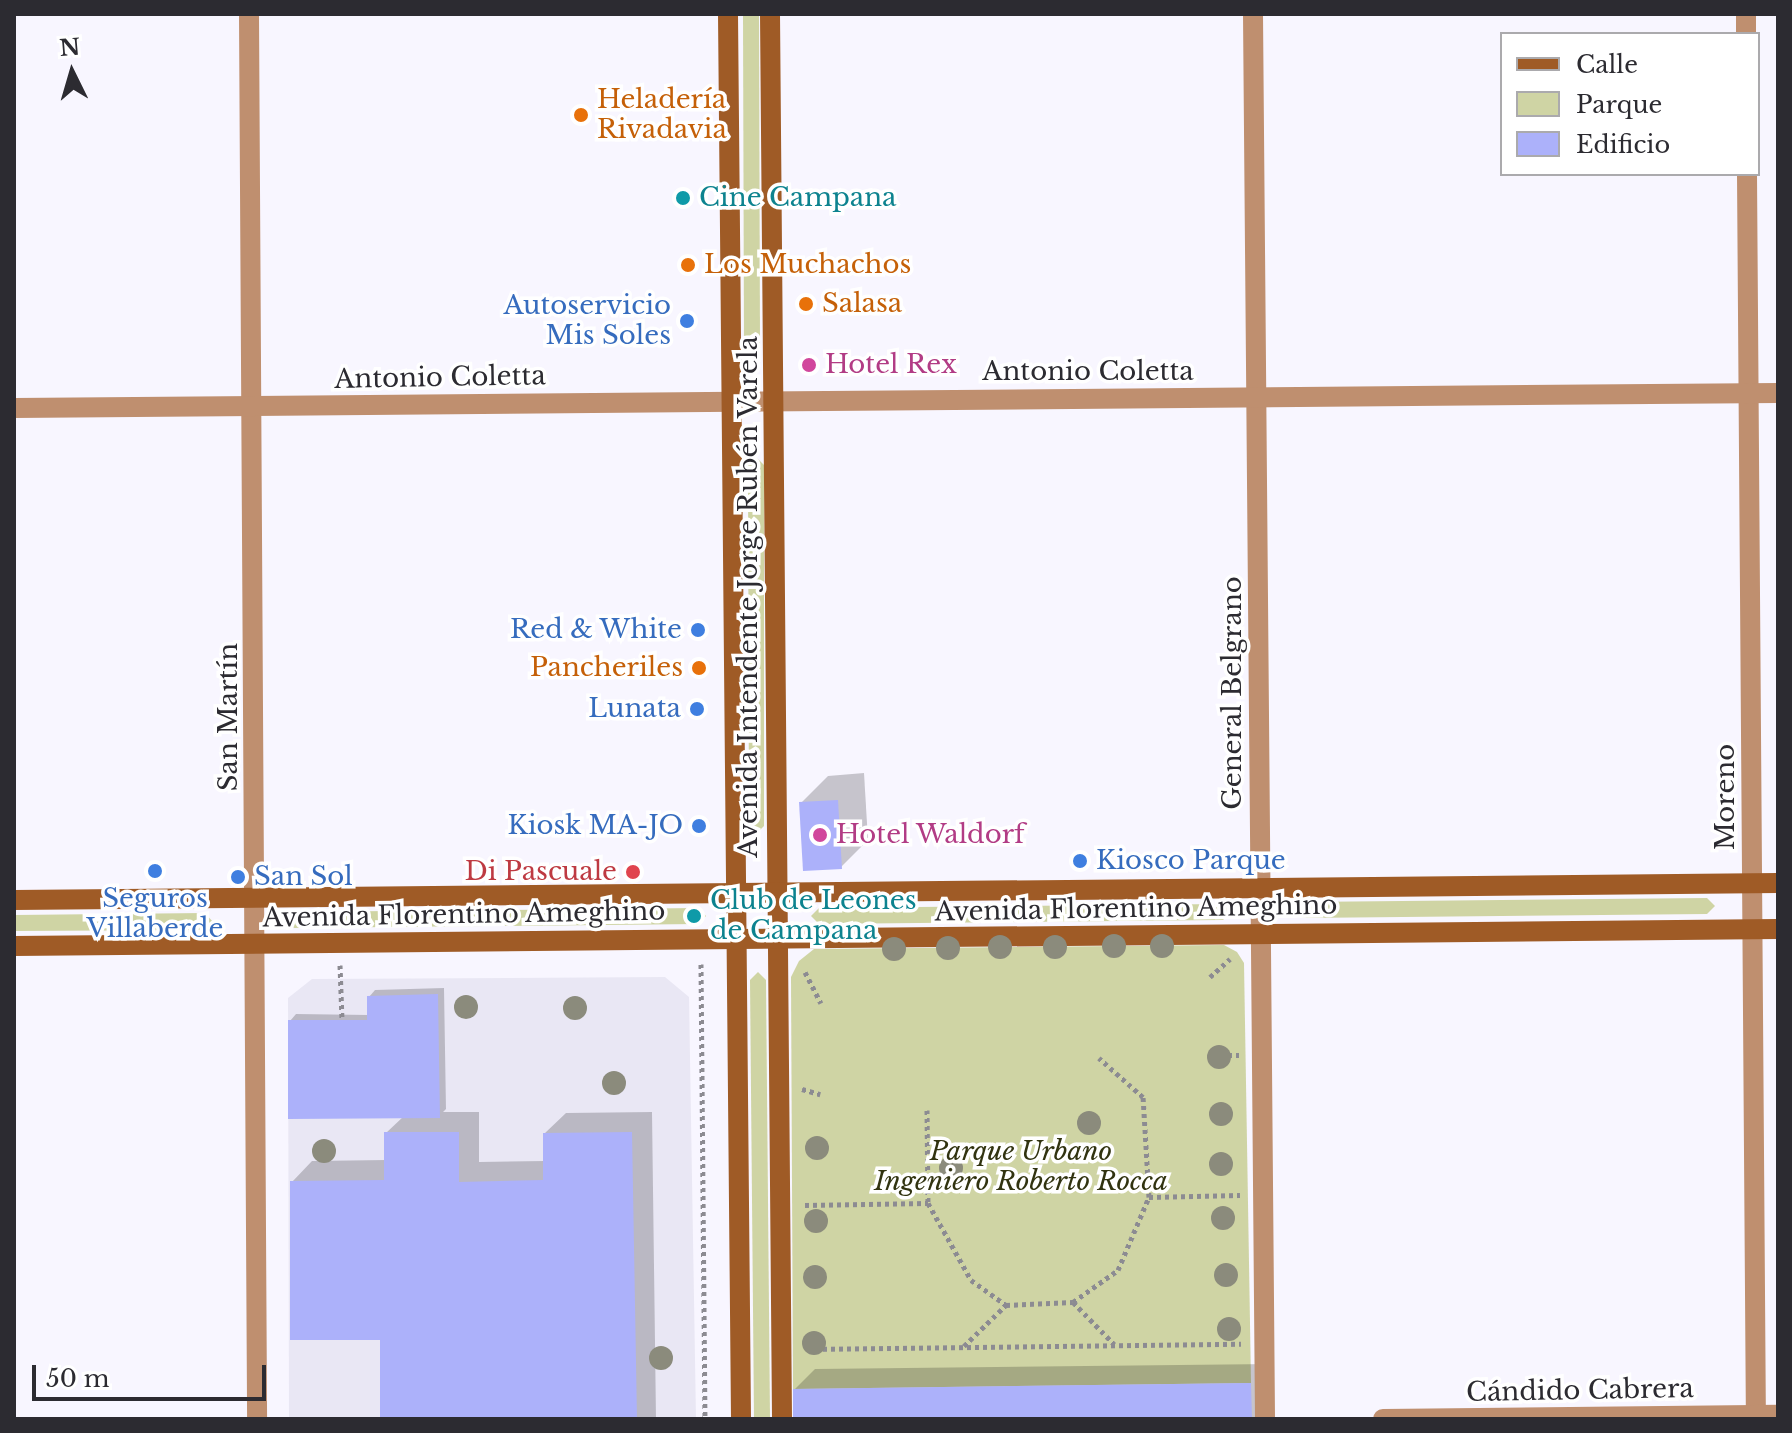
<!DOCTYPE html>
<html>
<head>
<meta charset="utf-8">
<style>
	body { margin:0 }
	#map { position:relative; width:1792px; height:1433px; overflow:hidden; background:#f8f6ff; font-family:"Libre Baskerville",serif }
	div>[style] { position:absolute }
	.built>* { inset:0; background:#e9e7f4 }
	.green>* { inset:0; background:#cfd4a4 }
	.shadow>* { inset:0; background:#0003 }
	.building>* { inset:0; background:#acb1fa }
	.path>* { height:5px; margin-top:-2.5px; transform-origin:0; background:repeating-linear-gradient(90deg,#8c8b92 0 4px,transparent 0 8px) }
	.minor>* { height:20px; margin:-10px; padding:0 10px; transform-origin:10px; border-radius:10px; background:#bf8f6f }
	.secondary>* { height:20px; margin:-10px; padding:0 10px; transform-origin:10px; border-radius:10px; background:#9f5b26 }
	.trees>* { width:24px; height:24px; margin:-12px; border-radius:50%; background:#8b8b7c }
	.dots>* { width:22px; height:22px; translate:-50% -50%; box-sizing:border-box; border:4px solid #fff; border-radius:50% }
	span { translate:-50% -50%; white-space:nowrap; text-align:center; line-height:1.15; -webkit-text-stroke:7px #fff; paint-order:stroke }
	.food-label { font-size:26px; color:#c56008 }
	.left { translate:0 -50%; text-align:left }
	.right { translate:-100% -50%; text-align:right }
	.culture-label { font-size:26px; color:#0d838f }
	.shop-label { font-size:26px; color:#366cbe }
	.hotel-label { font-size:26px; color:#b23c85 }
	.street-label { font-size:26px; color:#2c2b31 }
	.health-label { font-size:26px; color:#be3a42 }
	.park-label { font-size:26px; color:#313310; font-style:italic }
	.frame { position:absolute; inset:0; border:16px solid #2c2b31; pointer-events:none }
	.legend { position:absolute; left:1500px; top:32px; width:260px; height:144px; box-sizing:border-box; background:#fff; border:2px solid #abaaad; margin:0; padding:10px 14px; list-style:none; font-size:24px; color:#2c2b31 }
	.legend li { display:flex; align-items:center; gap:16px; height:40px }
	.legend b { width:40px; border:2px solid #abaaad }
	.north { position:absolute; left:32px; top:32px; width:80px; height:80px; -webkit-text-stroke:6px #fff; paint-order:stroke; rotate:355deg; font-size:22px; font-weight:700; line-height:32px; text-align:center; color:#2c2b31 }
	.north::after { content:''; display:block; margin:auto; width:28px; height:36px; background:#2c2b31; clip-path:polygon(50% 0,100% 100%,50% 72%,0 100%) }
	.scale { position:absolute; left:32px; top:1365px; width:234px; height:36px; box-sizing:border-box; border:4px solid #2c2b31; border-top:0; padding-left:10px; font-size:24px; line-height:28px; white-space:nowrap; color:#2c2b31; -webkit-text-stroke:6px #fff; paint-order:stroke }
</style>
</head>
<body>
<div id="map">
	<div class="built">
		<i style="clip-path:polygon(665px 977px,689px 997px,696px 1419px,289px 1419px,288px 998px,312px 979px)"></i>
	</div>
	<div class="green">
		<i style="clip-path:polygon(743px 14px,759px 14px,760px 347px,752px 355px,744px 346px)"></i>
		<i style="clip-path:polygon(756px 457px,764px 465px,764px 826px,756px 834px,749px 826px,748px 465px)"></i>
		<i style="clip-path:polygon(1707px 898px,1715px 906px,1707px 914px,1303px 918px,1295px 910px,1303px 902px)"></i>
		<i style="clip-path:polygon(1223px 904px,1231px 912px,1223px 920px,819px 924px,811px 916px,819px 908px)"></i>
		<i style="clip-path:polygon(698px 908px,706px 916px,698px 924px,294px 928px,285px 920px,294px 912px)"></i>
		<i style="clip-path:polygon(205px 913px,213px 922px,205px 930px,14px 931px,14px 915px)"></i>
		<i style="clip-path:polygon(1224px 945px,1237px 952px,1244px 963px,1251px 1383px,793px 1389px,791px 977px,799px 961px,814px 949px)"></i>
		<i style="clip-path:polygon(758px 972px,766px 980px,770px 1419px,754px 1419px,750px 980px)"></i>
	</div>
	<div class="shadow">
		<i style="clip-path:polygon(864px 773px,868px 840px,841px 867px,801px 803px,828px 776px)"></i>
		<i style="clip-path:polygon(444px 988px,446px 1109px,443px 1112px,479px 1112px,479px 1162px,545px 1161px,545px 1133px,566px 1113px,652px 1112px,656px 1419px,382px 1419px,382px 1338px,292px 1182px,312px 1161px,386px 1160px,386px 1133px,404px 1116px,290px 1021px,296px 1014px,369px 1015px,369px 997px,375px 990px)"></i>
		<i style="clip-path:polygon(1271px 1364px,1272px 1419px,795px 1419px,795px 1389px,815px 1369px)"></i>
	</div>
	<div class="building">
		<i style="clip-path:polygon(838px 800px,842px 869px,803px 871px,799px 802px)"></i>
		<i style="clip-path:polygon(438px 994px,440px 1118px,288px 1119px,288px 1020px,367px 1020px,367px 996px)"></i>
		<i style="clip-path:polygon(384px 1132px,459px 1132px,459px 1182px,543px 1180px,543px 1133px,632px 1132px,637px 1419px,380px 1419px,380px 1340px,290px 1340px,290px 1181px,384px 1180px)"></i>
		<i style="clip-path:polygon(1251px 1383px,1252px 1419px,793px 1419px,793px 1389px)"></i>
	</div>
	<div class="path">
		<i style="left:701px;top:964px;width:455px;rotate:89.5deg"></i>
		<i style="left:340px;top:965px;width:55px;rotate:87.9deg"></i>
		<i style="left:805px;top:972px;width:35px;rotate:63deg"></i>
		<i style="left:1210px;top:977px;width:27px;rotate:-42deg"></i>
		<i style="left:1212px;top:1055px;width:27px"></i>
		<i style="left:802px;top:1089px;width:19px;rotate:16deg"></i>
		<i style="left:927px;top:1110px;width:93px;rotate:89.4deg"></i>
		<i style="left:928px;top:1203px;width:88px;rotate:60.8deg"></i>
		<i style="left:971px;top:1280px;width:43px;rotate:35.5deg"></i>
		<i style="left:1006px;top:1305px;width:67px;rotate:-2.6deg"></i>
		<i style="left:1073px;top:1302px;width:55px;rotate:-35.4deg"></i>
		<i style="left:1118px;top:1270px;width:79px;rotate:-67deg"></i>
		<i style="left:1149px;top:1197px;width:100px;rotate:-93.4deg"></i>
		<i style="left:1143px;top:1097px;width:59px;rotate:-138.4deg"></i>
		<i style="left:1149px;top:1197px;width:91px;rotate:-1.3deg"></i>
		<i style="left:805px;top:1205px;width:123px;rotate:-0.9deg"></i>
		<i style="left:1073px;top:1302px;width:59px;rotate:45.7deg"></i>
		<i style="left:964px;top:1346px;width:59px;rotate:-44.3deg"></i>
		<i style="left:807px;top:1349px;width:434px;rotate:-0.7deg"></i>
		<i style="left:379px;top:1419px;width:1px;rotate:-45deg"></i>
	</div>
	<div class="minor">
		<i style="left:249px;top:14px;width:1405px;rotate:89.67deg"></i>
		<i style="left:1253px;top:14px;width:1405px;rotate:89.51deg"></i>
		<i style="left:1746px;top:14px;width:20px;rotate:90deg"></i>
		<i style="left:1747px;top:174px;width:1245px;rotate:89.59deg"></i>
		<i style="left:14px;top:408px;width:1764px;rotate:-0.49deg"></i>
		<i style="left:1383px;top:1419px;width:395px;rotate:-0.6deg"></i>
	</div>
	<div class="secondary">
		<i style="left:728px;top:14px;width:1405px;rotate:89.47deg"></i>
		<i style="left:770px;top:14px;width:1405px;rotate:89.51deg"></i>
		<i style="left:14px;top:900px;width:1764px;rotate:-0.55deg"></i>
		<i style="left:14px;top:946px;width:1764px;rotate:-0.55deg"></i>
	</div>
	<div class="trees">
		<i style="left:1114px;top:946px"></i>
		<i style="left:1162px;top:946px"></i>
		<i style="left:1000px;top:947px"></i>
		<i style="left:1055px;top:947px"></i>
		<i style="left:948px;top:948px"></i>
		<i style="left:894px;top:949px"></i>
		<i style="left:466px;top:1007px"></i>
		<i style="left:575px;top:1008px"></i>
		<i style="left:1219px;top:1057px"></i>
		<i style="left:614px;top:1083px"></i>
		<i style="left:1221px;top:1114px"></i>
		<i style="left:1089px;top:1123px"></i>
		<i style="left:817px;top:1148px"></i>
		<i style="left:324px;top:1151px"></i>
		<i style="left:1221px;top:1164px"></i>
		<i style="left:951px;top:1168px"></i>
		<i style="left:1223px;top:1218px"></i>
		<i style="left:816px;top:1221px"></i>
		<i style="left:1226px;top:1275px"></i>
		<i style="left:815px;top:1277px"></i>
		<i style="left:1229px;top:1329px"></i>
		<i style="left:814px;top:1343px"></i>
		<i style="left:661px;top:1358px"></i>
	</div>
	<div class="dots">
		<i style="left:581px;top:115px;background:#e8710a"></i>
		<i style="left:683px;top:198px;background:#0f9aa8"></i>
		<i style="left:688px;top:265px;background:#e8710a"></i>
		<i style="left:806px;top:304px;background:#e8710a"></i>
		<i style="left:687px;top:321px;background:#3f7fe0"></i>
		<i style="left:809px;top:365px;background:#d1479c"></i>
		<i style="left:698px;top:630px;background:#3f7fe0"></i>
		<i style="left:699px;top:668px;background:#e8710a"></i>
		<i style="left:697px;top:709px;background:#3f7fe0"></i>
		<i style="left:699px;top:826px;background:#3f7fe0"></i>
		<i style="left:820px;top:835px;background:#d1479c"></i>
		<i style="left:1080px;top:861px;background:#3f7fe0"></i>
		<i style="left:155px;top:871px;background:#3f7fe0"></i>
		<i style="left:633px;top:872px;background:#e0444e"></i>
		<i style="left:238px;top:877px;background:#3f7fe0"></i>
		<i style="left:694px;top:916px;background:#0f9aa8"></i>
	</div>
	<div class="food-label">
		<span class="left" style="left:597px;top:115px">Heladería<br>Rivadavia</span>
		<span class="left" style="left:704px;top:265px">Los Muchachos</span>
		<span class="left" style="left:822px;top:304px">Salasa</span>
		<span class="right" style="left:683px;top:668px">Pancheriles</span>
	</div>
	<div class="culture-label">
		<span class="left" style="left:699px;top:198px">Cine Campana</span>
		<span class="left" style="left:710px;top:916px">Club de Leones<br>de Campana</span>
	</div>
	<div class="shop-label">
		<span class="right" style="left:671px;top:321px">Autoservicio<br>Mis Soles</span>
		<span class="right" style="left:682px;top:630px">Red &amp; White</span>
		<span class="right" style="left:681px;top:709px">Lunata</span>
		<span class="right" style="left:683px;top:826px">Kiosk MA-JO</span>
		<span class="left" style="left:1096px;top:861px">Kiosco Parque</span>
		<span class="left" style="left:254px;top:877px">San Sol</span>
		<span style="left:155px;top:914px">Seguros<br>Villaberde</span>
	</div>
	<div class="hotel-label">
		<span class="left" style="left:825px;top:365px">Hotel Rex</span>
		<span class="left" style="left:836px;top:835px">Hotel Waldorf</span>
	</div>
	<div class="street-label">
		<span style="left:1088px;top:372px">Antonio Coletta</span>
		<span style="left:440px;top:378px;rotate:-1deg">Antonio Coletta</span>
		<span style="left:749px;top:597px;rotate:-90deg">Avenida Intendente Jorge Rubén Varela</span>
		<span style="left:1233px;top:693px;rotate:-90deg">General Belgrano</span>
		<span style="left:229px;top:717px;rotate:-90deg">San Martín</span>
		<span style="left:1726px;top:797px;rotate:-90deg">Moreno</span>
		<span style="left:1136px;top:909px;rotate:-1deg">Avenida Florentino Ameghino</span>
		<span style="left:464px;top:915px;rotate:-1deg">Avenida Florentino Ameghino</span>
		<span style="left:1580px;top:1391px;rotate:-1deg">Cándido Cabrera</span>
	</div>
	<div class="health-label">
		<span class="right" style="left:617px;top:872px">Di Pascuale</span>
	</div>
	<div class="park-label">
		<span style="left:1021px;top:1167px">Parque Urbano<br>Ingeniero Roberto Rocca</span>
	</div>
	<div class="frame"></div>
	<ul class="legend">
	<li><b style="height:10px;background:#9f5b26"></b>Calle</li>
	<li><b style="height:22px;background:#cfd4a4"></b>Parque</li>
	<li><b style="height:22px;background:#acb1fa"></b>Edificio</li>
	</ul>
	<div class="north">N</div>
	<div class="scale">50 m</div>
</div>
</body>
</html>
